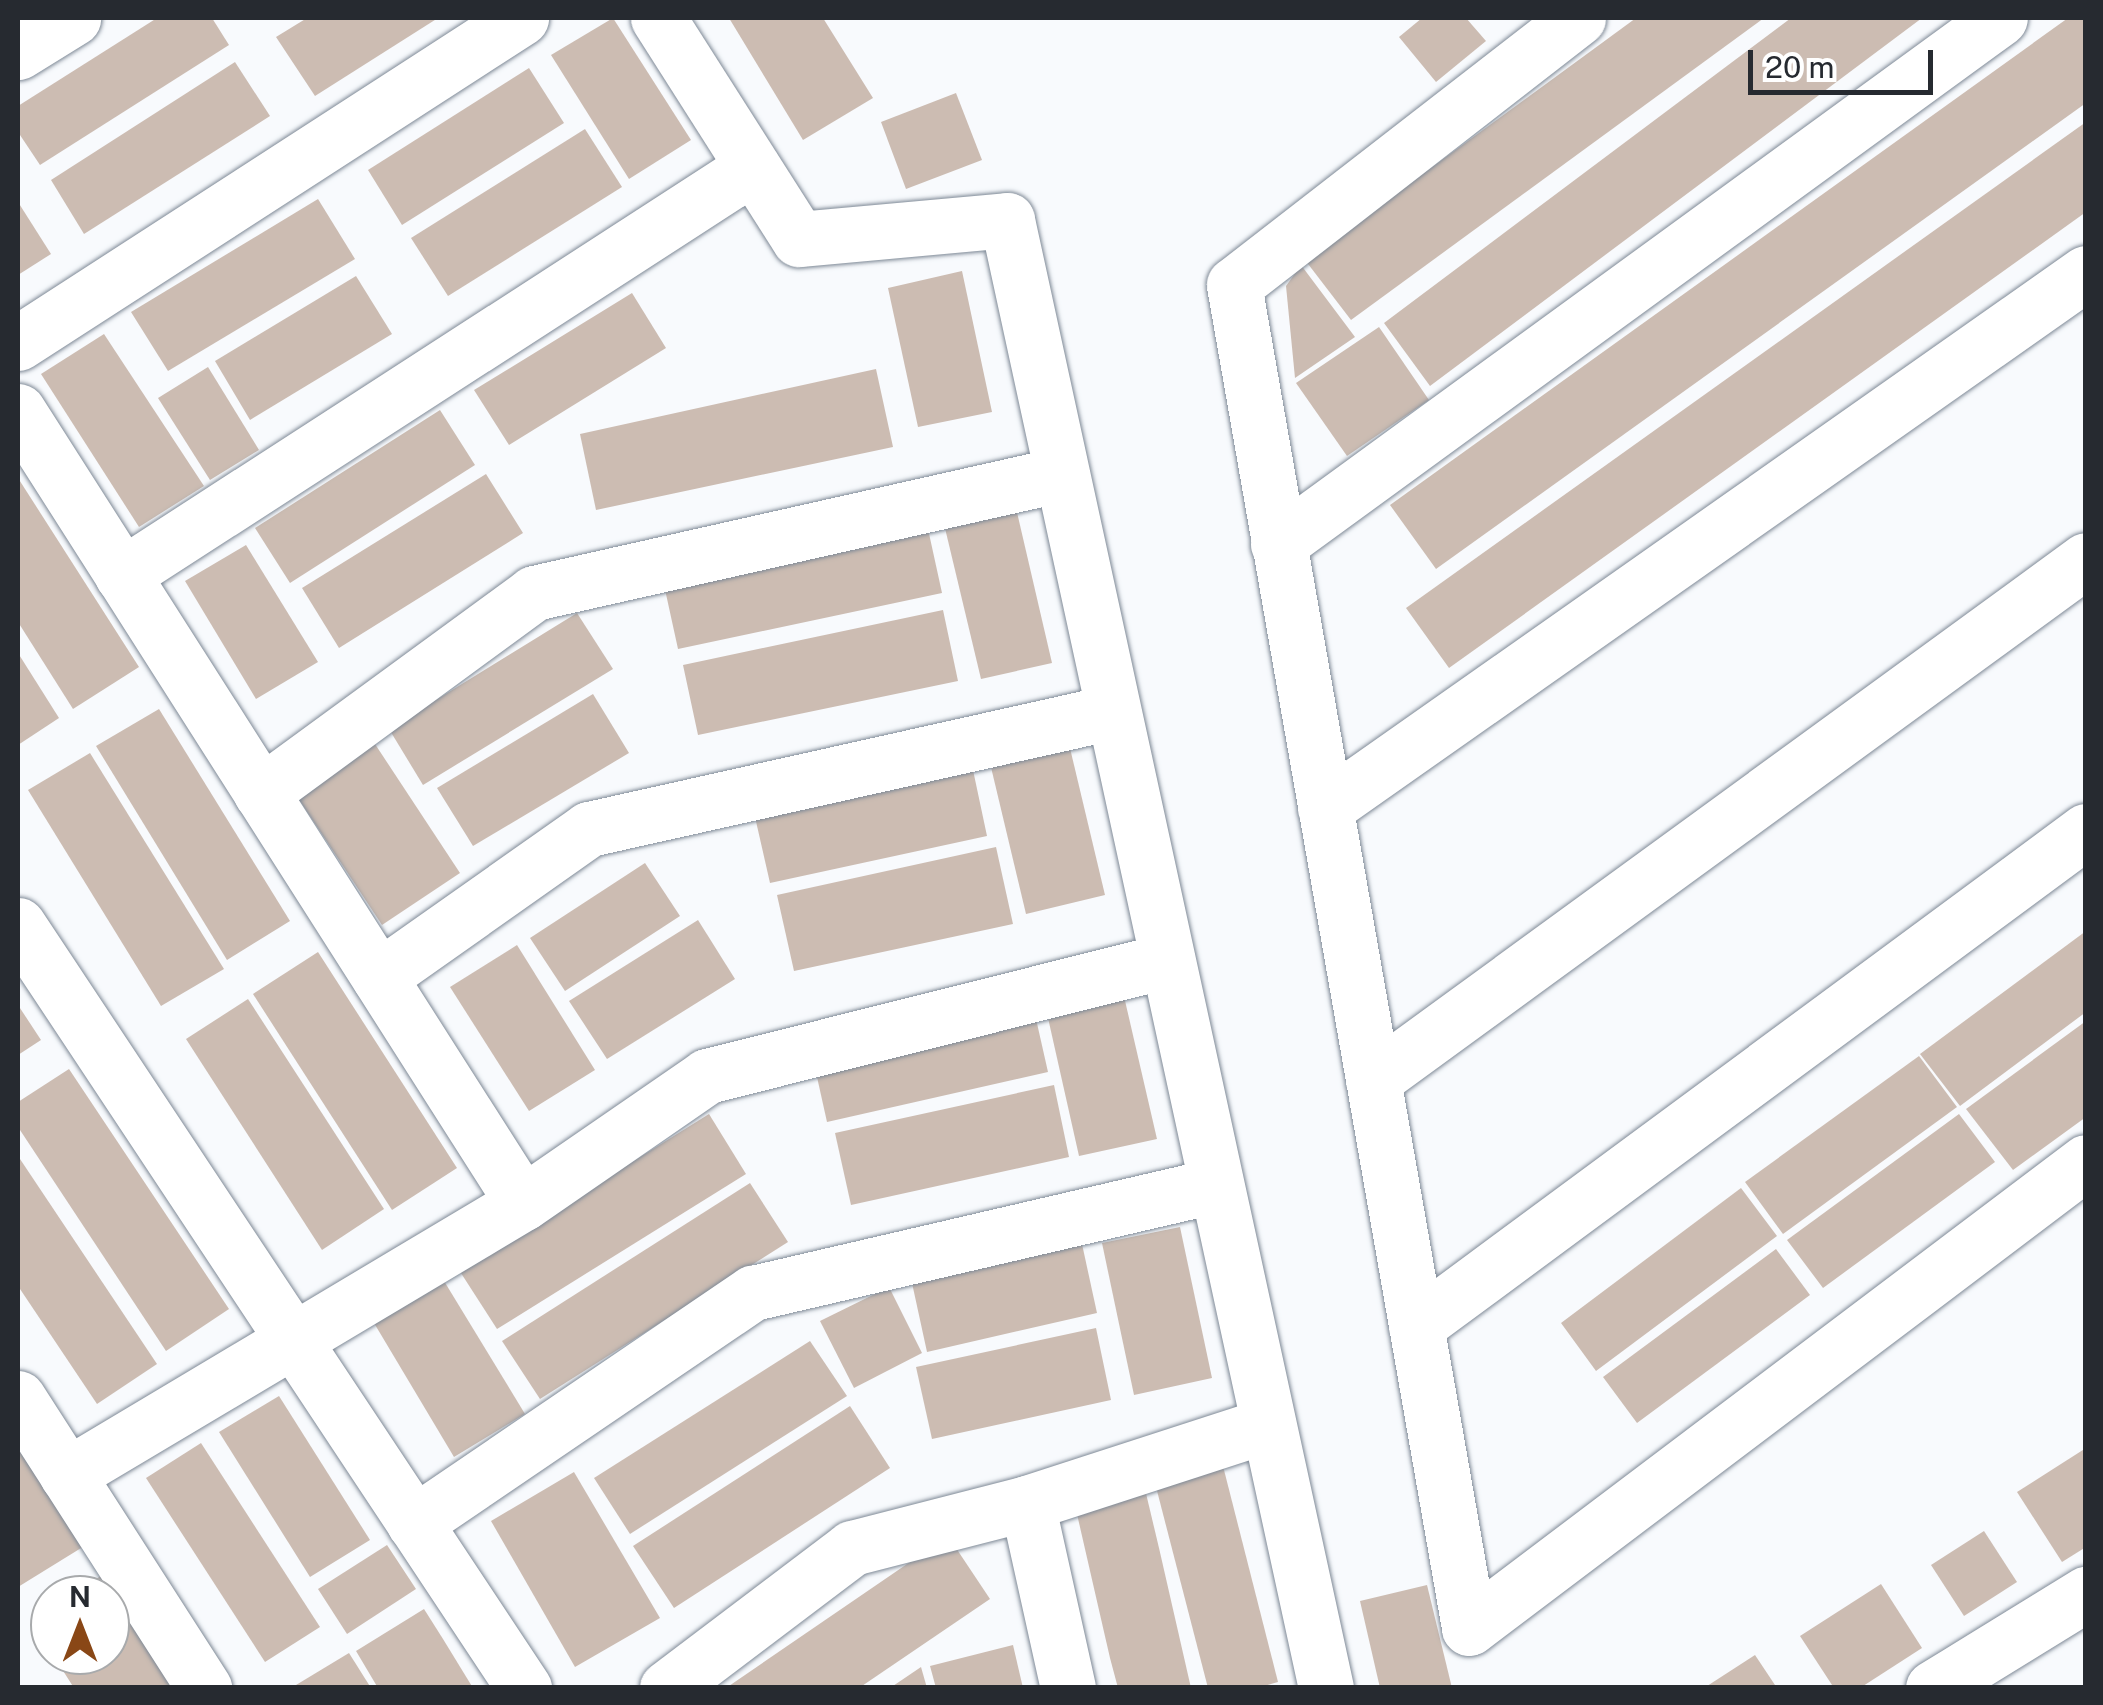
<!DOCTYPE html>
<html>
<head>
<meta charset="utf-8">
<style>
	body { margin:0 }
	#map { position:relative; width:2103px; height:1705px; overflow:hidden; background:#f8fafd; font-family:"Public Sans",sans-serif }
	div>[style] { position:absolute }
	.building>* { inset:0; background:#ccbcb2 }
	.roads { filter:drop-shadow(0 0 2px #7e8996) drop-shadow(0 0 2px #7e8996) }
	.street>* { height:55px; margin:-27.5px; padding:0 27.5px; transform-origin:27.5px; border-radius:27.5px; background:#fff }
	span { translate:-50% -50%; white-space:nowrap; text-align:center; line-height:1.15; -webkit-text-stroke:8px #fff; paint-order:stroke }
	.frame { position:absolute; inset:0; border:20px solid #262a30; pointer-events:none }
	.north { position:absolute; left:30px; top:1575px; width:100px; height:100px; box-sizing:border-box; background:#fff; border:2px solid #a8aaac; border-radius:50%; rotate:0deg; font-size:28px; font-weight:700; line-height:40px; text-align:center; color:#262a30 }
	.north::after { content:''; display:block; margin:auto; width:35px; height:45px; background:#894716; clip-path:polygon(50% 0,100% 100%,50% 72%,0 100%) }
	.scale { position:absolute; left:1748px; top:50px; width:185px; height:45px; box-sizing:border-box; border:5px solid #262a30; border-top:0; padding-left:12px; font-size:30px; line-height:35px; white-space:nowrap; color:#262a30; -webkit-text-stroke:8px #fff; paint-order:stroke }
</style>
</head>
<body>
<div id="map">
	<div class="building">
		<i style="clip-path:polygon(157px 18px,212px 18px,229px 45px,40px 165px,18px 132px,18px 106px)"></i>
		<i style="clip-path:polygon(307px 18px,438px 18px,315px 96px,276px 37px)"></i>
		<i style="clip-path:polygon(613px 18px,691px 140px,629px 179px,551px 55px)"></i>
		<i style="clip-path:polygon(729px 18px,823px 18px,873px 98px,803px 140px)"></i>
		<i style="clip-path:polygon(1422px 18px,1466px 18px,1486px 41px,1436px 82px,1399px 37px)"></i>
		<i style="clip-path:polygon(1636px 18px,1764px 18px,1351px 320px,1305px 260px)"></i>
		<i style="clip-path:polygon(1791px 18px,1922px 18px,1430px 386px,1384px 323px)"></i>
		<i style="clip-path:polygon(2068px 18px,2086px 18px,2086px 103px,1436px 569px,1390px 505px)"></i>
		<i style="clip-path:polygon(235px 62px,270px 116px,84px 234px,51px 180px)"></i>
		<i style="clip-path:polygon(529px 68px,564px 123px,402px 225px,368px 170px)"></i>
		<i style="clip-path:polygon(956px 93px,982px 160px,906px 189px,881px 122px)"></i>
		<i style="clip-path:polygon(2086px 122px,2086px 212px,1449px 668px,1406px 608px)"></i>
		<i style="clip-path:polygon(585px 129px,622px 187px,448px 296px,411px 238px)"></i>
		<i style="clip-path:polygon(318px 199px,355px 259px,168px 371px,131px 312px)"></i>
		<i style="clip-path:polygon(18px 202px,51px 254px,18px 275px)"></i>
		<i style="clip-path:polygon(1301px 265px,1355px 337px,1295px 378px,1286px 286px)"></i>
		<i style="clip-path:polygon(962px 271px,992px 412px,918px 427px,888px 288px)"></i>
		<i style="clip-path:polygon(356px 276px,392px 334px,250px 420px,215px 361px)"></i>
		<i style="clip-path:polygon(632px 293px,666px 348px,509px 445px,474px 390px)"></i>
		<i style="clip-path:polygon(1379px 327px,1429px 400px,1347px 456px,1296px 383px)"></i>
		<i style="clip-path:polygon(104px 334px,204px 486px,139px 527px,41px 374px)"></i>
		<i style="clip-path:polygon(208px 367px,259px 450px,210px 480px,158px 398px)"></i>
		<i style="clip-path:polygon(876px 369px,893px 447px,596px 510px,580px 434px)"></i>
		<i style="clip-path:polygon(440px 410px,475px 465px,290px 583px,255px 528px)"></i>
		<i style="clip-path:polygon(486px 474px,523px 533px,339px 648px,302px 588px)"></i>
		<i style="clip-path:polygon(18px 478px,139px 667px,73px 709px,18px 622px)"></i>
		<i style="clip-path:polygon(1016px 508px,1052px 663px,981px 679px,944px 524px)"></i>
		<i style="clip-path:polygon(928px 529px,942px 593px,678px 649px,664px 585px)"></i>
		<i style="clip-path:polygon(246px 545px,318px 662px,256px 699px,185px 581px)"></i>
		<i style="clip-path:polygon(943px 610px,958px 681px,698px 735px,683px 665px)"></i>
		<i style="clip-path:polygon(577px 613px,613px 669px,423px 785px,389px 729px)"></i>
		<i style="clip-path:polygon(18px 653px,59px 718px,18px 745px)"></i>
		<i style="clip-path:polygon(593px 694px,629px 753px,473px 846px,437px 788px)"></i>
		<i style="clip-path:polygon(159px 709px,290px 921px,227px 960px,96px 746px)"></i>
		<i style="clip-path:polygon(373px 741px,460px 873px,382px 925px,294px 792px)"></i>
		<i style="clip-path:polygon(1069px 744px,1105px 895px,1026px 914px,990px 763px)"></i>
		<i style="clip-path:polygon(90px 753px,224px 969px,161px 1006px,28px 790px)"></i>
		<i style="clip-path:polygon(973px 770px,987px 836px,770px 883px,755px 817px)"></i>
		<i style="clip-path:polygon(996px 847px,1013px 924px,794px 971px,777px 895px)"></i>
		<i style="clip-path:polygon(645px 863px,680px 916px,565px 991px,530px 938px)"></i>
		<i style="clip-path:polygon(698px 920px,735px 979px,607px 1059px,569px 1001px)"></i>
		<i style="clip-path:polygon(2086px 931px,2086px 1012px,1960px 1106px,1920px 1054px)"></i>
		<i style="clip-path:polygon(517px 945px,595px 1070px,529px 1111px,450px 987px)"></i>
		<i style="clip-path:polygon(318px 952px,457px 1168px,392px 1210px,253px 994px)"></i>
		<i style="clip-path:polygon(1123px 992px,1157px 1139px,1079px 1156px,1046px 1009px)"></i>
		<i style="clip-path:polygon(248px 999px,384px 1209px,322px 1250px,186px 1039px)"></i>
		<i style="clip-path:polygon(18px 1005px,41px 1040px,18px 1055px)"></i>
		<i style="clip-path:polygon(1034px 1010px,1048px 1072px,827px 1122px,813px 1059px)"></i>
		<i style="clip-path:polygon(2086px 1021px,2086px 1117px,2013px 1170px,1966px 1109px)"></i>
		<i style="clip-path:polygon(1919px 1056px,1957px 1107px,1783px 1234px,1745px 1182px)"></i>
		<i style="clip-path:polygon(69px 1069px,229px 1309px,166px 1351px,18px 1127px,18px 1102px)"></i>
		<i style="clip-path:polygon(1054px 1085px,1069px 1157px,851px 1205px,835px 1133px)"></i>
		<i style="clip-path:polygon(709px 1114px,746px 1174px,497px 1329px,459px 1270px)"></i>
		<i style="clip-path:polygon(1959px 1114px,1995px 1162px,1823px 1288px,1787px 1240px)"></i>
		<i style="clip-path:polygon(18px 1156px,157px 1364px,97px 1404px,18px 1286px)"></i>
		<i style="clip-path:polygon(750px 1183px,788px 1242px,540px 1399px,502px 1341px)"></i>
		<i style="clip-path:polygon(1741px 1188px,1777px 1236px,1596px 1371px,1561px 1323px)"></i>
		<i style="clip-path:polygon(1180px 1227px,1212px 1378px,1134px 1395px,1102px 1243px)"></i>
		<i style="clip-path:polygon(1082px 1244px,1097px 1313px,927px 1352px,912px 1283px)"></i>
		<i style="clip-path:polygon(1776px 1249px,1810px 1295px,1637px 1423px,1603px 1377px)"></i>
		<i style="clip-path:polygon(444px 1281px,525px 1414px,454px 1457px,374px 1323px)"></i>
		<i style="clip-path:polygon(889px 1287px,922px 1353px,854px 1388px,820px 1321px)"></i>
		<i style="clip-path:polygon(1096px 1328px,1111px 1400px,932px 1439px,916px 1367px)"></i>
		<i style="clip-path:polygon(810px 1341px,847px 1396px,630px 1534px,594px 1478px)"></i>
		<i style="clip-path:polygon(279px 1396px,370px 1540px,310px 1577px,219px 1432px)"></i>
		<i style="clip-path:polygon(850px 1406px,890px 1468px,674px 1608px,633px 1546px)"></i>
		<i style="clip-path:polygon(18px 1431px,86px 1545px,18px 1587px)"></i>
		<i style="clip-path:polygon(201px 1443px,320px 1627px,265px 1662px,146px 1478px)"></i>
		<i style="clip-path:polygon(2086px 1448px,2086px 1547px,2062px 1562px,2017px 1492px)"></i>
		<i style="clip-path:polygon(1223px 1466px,1278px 1682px,1257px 1688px,1208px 1688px,1155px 1483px)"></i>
		<i style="clip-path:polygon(574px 1472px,660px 1618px,575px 1667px,491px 1521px)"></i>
		<i style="clip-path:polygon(1144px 1485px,1159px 1548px,1191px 1688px,1118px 1688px,1110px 1658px,1074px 1501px)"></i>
		<i style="clip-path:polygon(1984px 1531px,2017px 1582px,1964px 1616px,1931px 1565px)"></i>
		<i style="clip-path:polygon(948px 1536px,990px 1599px,859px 1688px,726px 1688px)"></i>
		<i style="clip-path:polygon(387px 1545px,416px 1589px,347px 1634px,318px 1589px)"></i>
		<i style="clip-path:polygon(109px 1571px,182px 1688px,74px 1688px,53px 1655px,110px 1655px,110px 1595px,70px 1595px)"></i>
		<i style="clip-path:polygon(1881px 1584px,1922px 1648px,1860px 1688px,1834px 1688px,1800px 1636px)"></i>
		<i style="clip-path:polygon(1427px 1585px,1452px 1688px,1380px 1688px,1360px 1601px)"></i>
		<i style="clip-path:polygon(50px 1607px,50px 1650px,31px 1619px)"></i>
		<i style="clip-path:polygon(424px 1609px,443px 1639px,473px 1688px,378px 1688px,356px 1651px)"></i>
		<i style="clip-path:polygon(1013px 1645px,1023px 1688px,936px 1688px,930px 1666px)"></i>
		<i style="clip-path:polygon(349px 1653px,371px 1688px,291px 1688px)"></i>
		<i style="clip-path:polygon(1755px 1655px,1777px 1688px,1704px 1688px)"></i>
		<i style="clip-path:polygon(921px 1667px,927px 1688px,890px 1688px)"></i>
	</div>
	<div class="roads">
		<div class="street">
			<i style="left:658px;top:18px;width:262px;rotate:57.5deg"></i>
			<i style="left:799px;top:239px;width:209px;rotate:-5.2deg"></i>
			<i style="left:1007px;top:220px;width:1502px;rotate:77.74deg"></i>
			<i style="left:1578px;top:18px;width:435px;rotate:142.2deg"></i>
			<i style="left:1234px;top:285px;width:1363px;rotate:80.07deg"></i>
			<i style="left:1469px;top:1628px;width:773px;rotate:-37.06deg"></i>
			<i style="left:18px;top:52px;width:65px;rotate:-31.7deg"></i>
			<i style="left:18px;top:343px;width:599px;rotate:-32.87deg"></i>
			<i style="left:18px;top:411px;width:939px;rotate:57.48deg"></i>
			<i style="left:1278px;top:544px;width:893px;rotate:-36.07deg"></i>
			<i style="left:122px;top:575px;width:751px;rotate:-32.89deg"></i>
			<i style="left:261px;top:793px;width:338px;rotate:-36.2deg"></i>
			<i style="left:534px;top:593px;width:541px;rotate:-12.7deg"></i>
			<i style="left:1325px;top:808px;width:930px;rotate:-35.11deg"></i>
			<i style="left:18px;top:925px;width:916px;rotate:56.45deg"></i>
			<i style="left:379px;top:977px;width:257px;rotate:-35.2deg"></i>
			<i style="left:589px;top:829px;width:536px;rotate:-12.61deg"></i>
			<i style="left:1373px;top:1080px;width:882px;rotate:-36.1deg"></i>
			<i style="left:1416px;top:1326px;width:833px;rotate:-36.46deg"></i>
			<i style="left:18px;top:1398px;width:345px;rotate:57.3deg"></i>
			<i style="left:67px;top:1475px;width:531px;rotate:-30.82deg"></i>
			<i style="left:523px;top:1203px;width:224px;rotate:-34.6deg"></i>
			<i style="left:707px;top:1076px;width:472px;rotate:-14.1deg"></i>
			<i style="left:1027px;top:1503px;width:189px;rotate:77.5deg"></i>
			<i style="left:414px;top:1523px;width:410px;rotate:-34.2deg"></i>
			<i style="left:753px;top:1293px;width:472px;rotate:-13.1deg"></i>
			<i style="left:667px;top:1688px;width:232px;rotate:-37.1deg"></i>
			<i style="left:852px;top:1548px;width:181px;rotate:-14.4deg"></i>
			<i style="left:1027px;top:1503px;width:249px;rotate:-18deg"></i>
			<i style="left:1933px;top:1688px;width:180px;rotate:-31.6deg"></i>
		</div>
	</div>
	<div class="frame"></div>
	<div class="north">N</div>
	<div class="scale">20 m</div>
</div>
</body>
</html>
